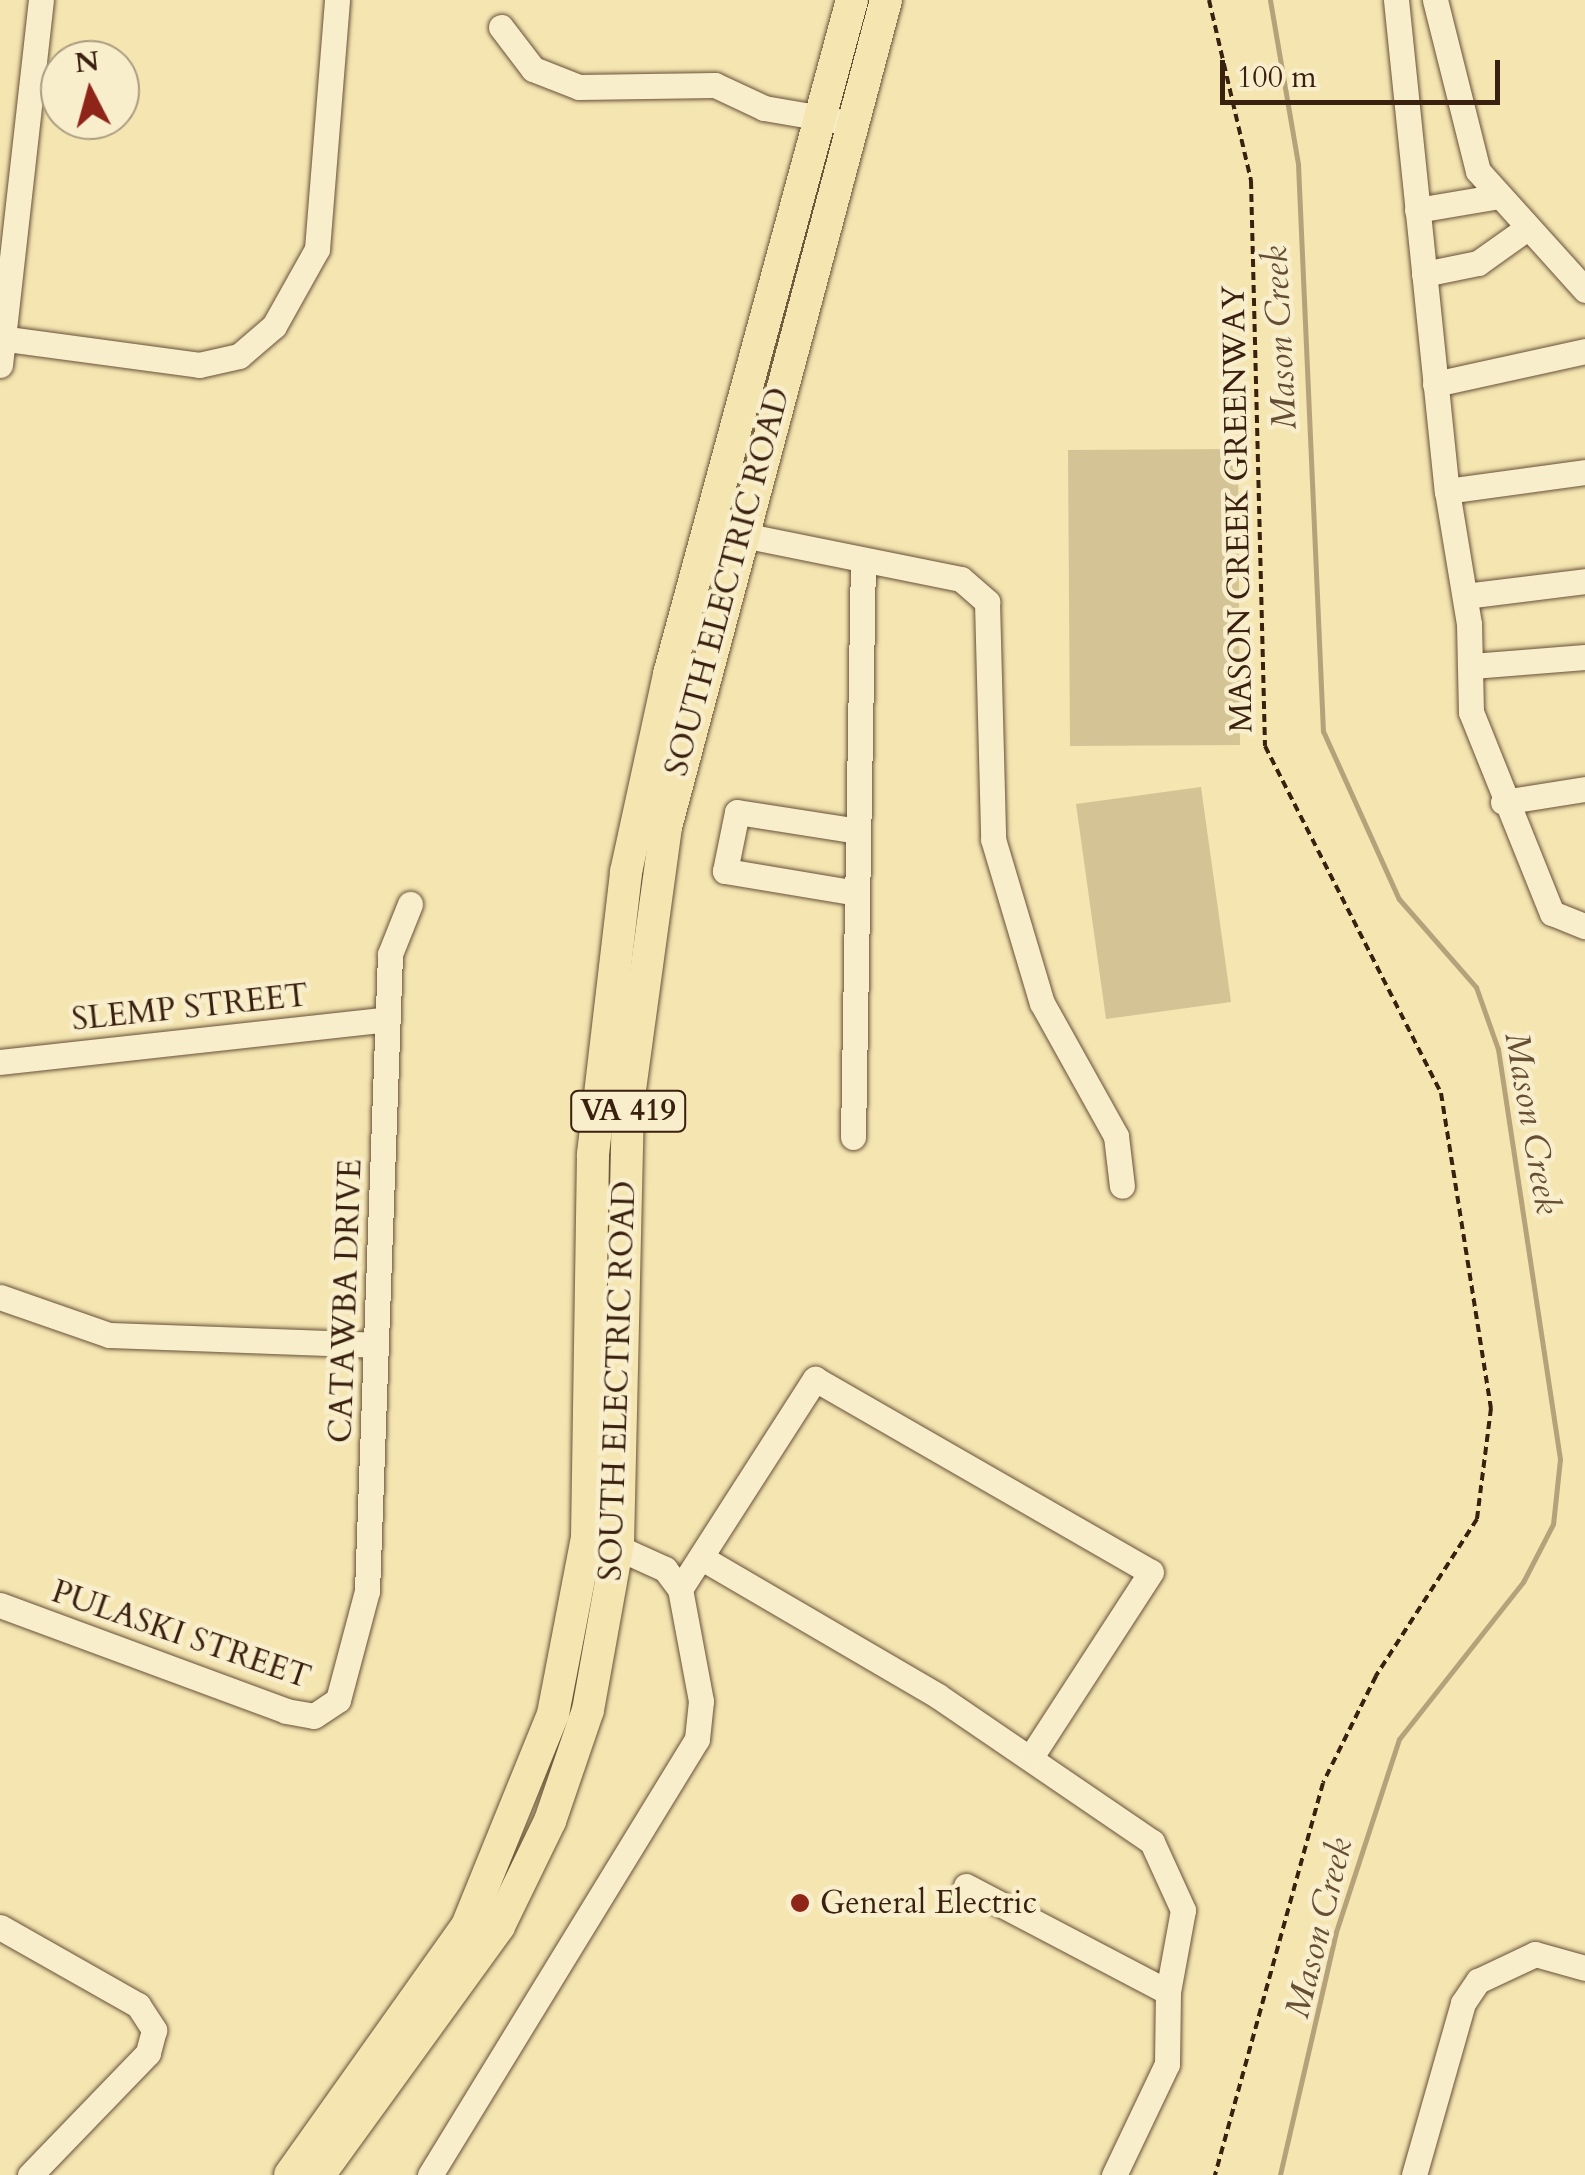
<!DOCTYPE html>
<html>
<head>
<meta charset="utf-8">
<style>
	body { margin:0 }
	#map { position:relative; width:1585px; height:2175px; overflow:hidden; background:#f4e5b1; font-family:Cardo,serif }
	div>[style] { position:absolute }
	.green>* { inset:0; background:#d4c495 }
	.stream>* { height:5px; margin:-2.5px; padding:0 2.5px; transform-origin:2.5px; border-radius:2.5px; background:#b5a27a }
	.path>* { height:4px; margin-top:-2px; transform-origin:0; background:repeating-linear-gradient(90deg,#3a200f 0 8px,transparent 0 13px) }
	.roads { filter:drop-shadow(0 0 2px #685138) drop-shadow(0 0 2px #685138) }
	.minor>* { height:25px; margin:-12.5px; padding:0 12.5px; transform-origin:12.5px; border-radius:12.5px; background:#f8eecc }
	.major>* { height:32px; margin:-16px; padding:0 16px; transform-origin:16px; border-radius:16px; background:#f4e5b1 }
	.dots>* { width:28px; height:28px; translate:-50% -50%; box-sizing:border-box; border:5px solid #f8eecc; border-radius:50% }
	span { translate:-50% -50%; white-space:nowrap; text-align:center; line-height:1.15; -webkit-text-stroke:9px #f8eecc; paint-order:stroke }
	.shield-label span { padding:2px 8px; background:#f8eecc; border:2px solid; border-radius:8px; -webkit-text-stroke-width:0 }
	.shield-label { font-size:30px; color:#3a200f; font-weight:700 }
	.street-label { font-size:32px; color:#3a200f }
	.poi-label { font-size:32px; color:#3a200f }
	.left { translate:0 -50%; text-align:left }
	.water-label { font-size:35px; color:#654e34; font-style:italic }
	.north { position:absolute; left:40px; top:40px; width:100px; height:100px; box-sizing:border-box; background:#f8eecc; border:2px solid #ac9c80; border-radius:50%; rotate:354deg; font-size:28px; font-weight:700; line-height:40px; text-align:center; color:#3a200f }
	.north::after { content:''; display:block; margin:auto; width:35px; height:45px; background:#8f2418; clip-path:polygon(50% 0,100% 100%,50% 72%,0 100%) }
	.scale { position:absolute; left:1220px; top:60px; width:280px; height:45px; box-sizing:border-box; border:5px solid #3a200f; border-top:0; padding-left:12px; font-size:30px; line-height:35px; white-space:nowrap; color:#3a200f; -webkit-text-stroke:8px #f8eecc; paint-order:stroke }
</style>
</head>
<body>
<div id="map">
	<div class="green">
		<i style="clip-path:polygon(1238px 449px,1240px 745px,1070px 746px,1068px 450px)"></i>
		<i style="clip-path:polygon(1201px 787px,1231px 1002px,1106px 1019px,1076px 804px)"></i>
	</div>
	<div class="stream">
		<i style="left:1270px;top:0;width:166px;rotate:80.3deg"></i>
		<i style="left:1298px;top:164px;width:568px;rotate:87.48deg"></i>
		<i style="left:1323px;top:731px;width:184px;rotate:65.7deg"></i>
		<i style="left:1399px;top:899px;width:117px;rotate:48.8deg"></i>
		<i style="left:1476px;top:987px;width:66px;rotate:70.5deg"></i>
		<i style="left:1498px;top:1049px;width:415px;rotate:81.4deg"></i>
		<i style="left:1560px;top:1459px;width:65px;rotate:96.1deg"></i>
		<i style="left:1553px;top:1524px;width:65px;rotate:117.3deg"></i>
		<i style="left:1523px;top:1582px;width:200px;rotate:128.3deg"></i>
		<i style="left:1399px;top:1739px;width:203px;rotate:108.1deg"></i>
		<i style="left:1336px;top:1932px;width:249px;rotate:103deg"></i>
	</div>
	<div class="path">
		<i style="left:1209px;top:0;width:186px;rotate:76.9deg"></i>
		<i style="left:1251px;top:181px;width:565px;rotate:88.58deg"></i>
		<i style="left:1265px;top:746px;width:389px;rotate:63.1deg"></i>
		<i style="left:1441px;top:1093px;width:319px;rotate:81deg"></i>
		<i style="left:1491px;top:1408px;width:112px;rotate:97.2deg"></i>
		<i style="left:1477px;top:1519px;width:187px;rotate:122.8deg"></i>
		<i style="left:1376px;top:1676px;width:119px;rotate:116.4deg"></i>
		<i style="left:1323px;top:1783px;width:407px;rotate:105.4deg"></i>
	</div>
	<div class="roads">
		<div class="minor">
			<i style="left:1396px;top:0;width:494px;rotate:84.1deg"></i>
			<i style="left:1447px;top:491px;width:135px;rotate:80.6deg"></i>
			<i style="left:1469px;top:624px;width:88px;rotate:88.7deg"></i>
			<i style="left:1471px;top:712px;width:217px;rotate:68.1deg"></i>
			<i style="left:1552px;top:913px;width:35px;rotate:22deg"></i>
			<i style="left:1435px;top:0;width:176px;rotate:75.9deg"></i>
			<i style="left:1478px;top:171px;width:160px;rotate:48deg"></i>
			<i style="left:501px;top:27px;width:53px;rotate:52.7deg"></i>
			<i style="left:533px;top:69px;width:49px;rotate:21.4deg"></i>
			<i style="left:579px;top:87px;width:136px;rotate:-0.8deg"></i>
			<i style="left:715px;top:85px;width:54px;rotate:25.1deg"></i>
			<i style="left:764px;top:108px;width:71px;rotate:9.7deg"></i>
			<i style="left:1417px;top:210px;width:78px;rotate:-9.6deg"></i>
			<i style="left:1424px;top:274px;width:55px;rotate:-11.5deg"></i>
			<i style="left:1478px;top:263px;width:55px;rotate:-35.4deg"></i>
			<i style="left:0;top:338px;width:201px;rotate:7.7deg"></i>
			<i style="left:199px;top:365px;width:41px;rotate:-12.7deg"></i>
			<i style="left:239px;top:356px;width:46px;rotate:-40.6deg"></i>
			<i style="left:274px;top:326px;width:88px;rotate:-60.8deg"></i>
			<i style="left:317px;top:249px;width:250px;rotate:-85.4deg"></i>
			<i style="left:0;top:365px;width:367px;rotate:-83.6deg"></i>
			<i style="left:1435px;top:384px;width:154px;rotate:-12.4deg"></i>
			<i style="left:1447px;top:491px;width:139px;rotate:-7.8deg"></i>
			<i style="left:708px;top:528px;width:258px;rotate:11.4deg"></i>
			<i style="left:961px;top:579px;width:35px;rotate:41deg"></i>
			<i style="left:987px;top:602px;width:237px;rotate:88.5deg"></i>
			<i style="left:993px;top:839px;width:171px;rotate:73.4deg"></i>
			<i style="left:1042px;top:1003px;width:152px;rotate:60.9deg"></i>
			<i style="left:1116px;top:1136px;width:50px;rotate:83.2deg"></i>
			<i style="left:1465px;top:596px;width:121px;rotate:-7.1deg"></i>
			<i style="left:1472px;top:666px;width:113px;rotate:-4.6deg"></i>
			<i style="left:1503px;top:802px;width:83px;rotate:-9deg"></i>
			<i style="left:857px;top:893px;width:134px;rotate:-170.5deg"></i>
			<i style="left:725px;top:871px;width:60px;rotate:-78.5deg"></i>
			<i style="left:737px;top:812px;width:122px;rotate:8.9deg"></i>
			<i style="left:0;top:1062px;width:390px;rotate:-6.3deg"></i>
			<i style="left:853px;top:1137px;width:576px;rotate:-89.01deg"></i>
			<i style="left:0;top:1297px;width:115px;rotate:19.2deg"></i>
			<i style="left:109px;top:1335px;width:267px;rotate:2.1deg"></i>
			<i style="left:702px;top:1558px;width:273px;rotate:30.3deg"></i>
			<i style="left:938px;top:1696px;width:259px;rotate:34.3deg"></i>
			<i style="left:1152px;top:1842px;width:75px;rotate:65.5deg"></i>
			<i style="left:1183px;top:1910px;width:83px;rotate:100.4deg"></i>
			<i style="left:680px;top:1589px;width:250px;rotate:-57.3deg"></i>
			<i style="left:815px;top:1379px;width:387px;rotate:29.9deg"></i>
			<i style="left:1151px;top:1572px;width:221px;rotate:123deg"></i>
			<i style="left:0;top:1605px;width:305px;rotate:20.3deg"></i>
			<i style="left:286px;top:1711px;width:28px;rotate:10deg"></i>
			<i style="left:314px;top:1716px;width:29px;rotate:-34deg"></i>
			<i style="left:338px;top:1700px;width:113px;rotate:-75.1deg"></i>
			<i style="left:367px;top:1591px;width:637px;rotate:-87.93deg"></i>
			<i style="left:390px;top:954px;width:54px;rotate:-68.2deg"></i>
			<i style="left:966px;top:1886px;width:228px;rotate:27.7deg"></i>
			<i style="left:1168px;top:1992px;width:72px;rotate:90.8deg"></i>
			<i style="left:1167px;top:2064px;width:123px;rotate:115.5deg"></i>
			<i style="left:0;top:1927px;width:159px;rotate:29.5deg"></i>
			<i style="left:138px;top:2005px;width:30px;rotate:57deg"></i>
			<i style="left:154px;top:2030px;width:24px;rotate:105deg"></i>
			<i style="left:148px;top:2053px;width:170px;rotate:134deg"></i>
			<i style="left:430px;top:2175px;width:511px;rotate:-58.52deg"></i>
			<i style="left:697px;top:1739px;width:38px;rotate:-84deg"></i>
			<i style="left:701px;top:1701px;width:114px;rotate:-100.6deg"></i>
			<i style="left:680px;top:1589px;width:25px;rotate:-127deg"></i>
			<i style="left:665px;top:1569px;width:70px;rotate:-155.6deg"></i>
			<i style="left:1414px;top:2175px;width:179px;rotate:-74.1deg"></i>
			<i style="left:1463px;top:2003px;width:27px;rotate:-56deg"></i>
			<i style="left:1478px;top:1981px;width:63px;rotate:-25.3deg"></i>
			<i style="left:1535px;top:1954px;width:52px;rotate:15.6deg"></i>
		</div>
		<div class="major">
			<i style="left:290px;top:2175px;width:305px;rotate:-54.6deg"></i>
			<i style="left:467px;top:1926px;width:229px;rotate:-67.9deg"></i>
			<i style="left:553px;top:1714px;width:180px;rotate:-79.1deg"></i>
			<i style="left:587px;top:1537px;width:383px;rotate:-89.1deg"></i>
			<i style="left:593px;top:1154px;width:284px;rotate:-83.3deg"></i>
			<i style="left:626px;top:872px;width:203px;rotate:-77.7deg"></i>
			<i style="left:669px;top:674px;width:698px;rotate:-74.81deg"></i>
			<i style="left:319px;top:2175px;width:307px;rotate:-54.1deg"></i>
			<i style="left:499px;top:1926px;width:117px;rotate:-64.1deg"></i>
			<i style="left:550px;top:1821px;width:117px;rotate:-71.1deg"></i>
			<i style="left:588px;top:1710px;width:169px;rotate:-79.8deg"></i>
			<i style="left:618px;top:1544px;width:440px;rotate:-88.7deg"></i>
			<i style="left:628px;top:1104px;width:280px;rotate:-82.2deg"></i>
			<i style="left:666px;top:827px;width:856px;rotate:-75.1deg"></i>
		</div>
	</div>
	<div class="dots">
		<i style="left:800px;top:1903px;background:#8f2418"></i>
	</div>
	<div class="shield-label">
		<span style="left:628px;top:1111px">VA 419</span>
	</div>
	<div class="street-label">
		<span style="left:1238px;top:509px;rotate:-91deg">MASON CREEK GREENWAY</span>
		<span style="left:728px;top:582px;rotate:-75deg">SOUTH ELECTRIC ROAD</span>
		<span style="left:190px;top:1008px;rotate:-6deg">SLEMP STREET</span>
		<span style="left:346px;top:1301px;rotate:-88deg">CATAWBA DRIVE</span>
		<span style="left:618px;top:1381px;rotate:-88deg">SOUTH ELECTRIC ROAD</span>
		<span style="left:181px;top:1635px;rotate:19deg">PULASKI STREET</span>
	</div>
	<div class="poi-label">
		<span class="left" style="left:820px;top:1903px">General Electric</span>
	</div>
	<div class="water-label">
		<span style="left:1280px;top:338px;rotate:-93deg">Mason Creek</span>
		<span style="left:1532px;top:1123px;rotate:80deg">Mason Creek</span>
		<span style="left:1319px;top:1928px;rotate:-76deg">Mason Creek</span>
	</div>
	<div class="north">N</div>
	<div class="scale">100 m</div>
</div>
</body>
</html>
